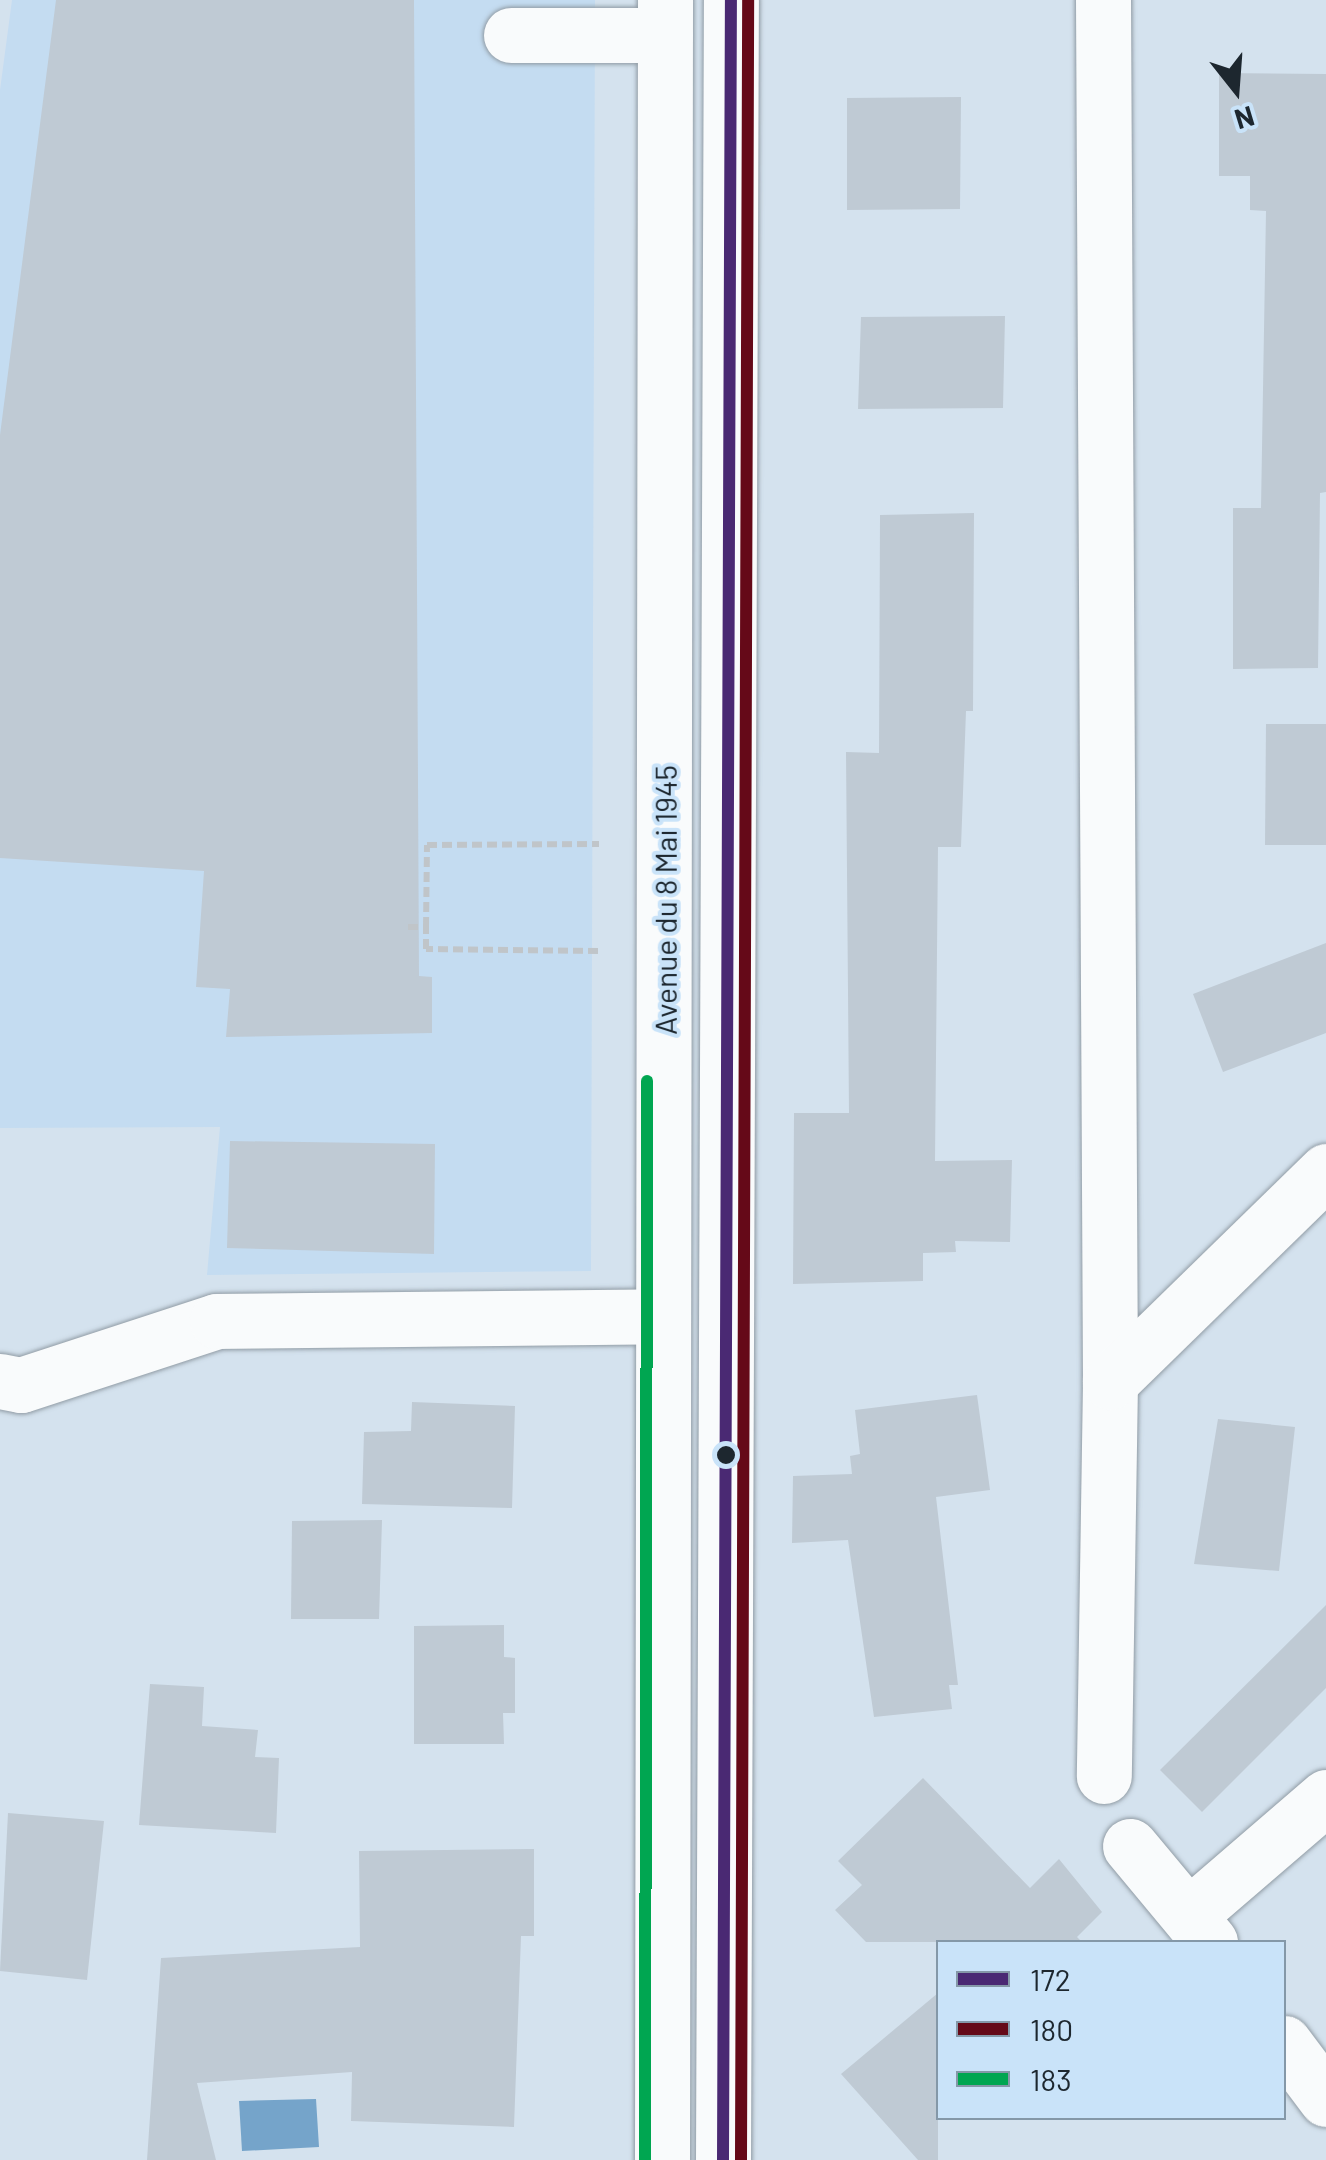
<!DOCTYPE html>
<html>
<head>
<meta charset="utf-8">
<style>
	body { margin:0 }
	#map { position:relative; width:1326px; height:2160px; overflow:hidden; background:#d4e2ee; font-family:Barlow,sans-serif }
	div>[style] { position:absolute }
	.built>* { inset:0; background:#c4dcf1 }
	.water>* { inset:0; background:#75a4ca }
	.building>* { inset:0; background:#bfcad4 }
	.path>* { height:6px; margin-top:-3px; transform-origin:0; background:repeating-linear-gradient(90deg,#c0c5c9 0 10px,transparent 0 15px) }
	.roads { filter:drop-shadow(0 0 2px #919ca5) drop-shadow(0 0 2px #919ca5) }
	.minor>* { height:55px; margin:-27.5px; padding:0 27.5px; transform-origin:27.5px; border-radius:27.5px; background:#f9fbfc }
	.major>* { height:55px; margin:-27.5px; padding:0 27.5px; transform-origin:27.5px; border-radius:27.5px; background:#f9fbfc }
	.bus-1>* { height:12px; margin:-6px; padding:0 6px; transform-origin:6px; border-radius:6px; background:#4a2973 }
	.bus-2>* { height:12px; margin:-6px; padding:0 6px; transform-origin:6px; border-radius:6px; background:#650918 }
	.bus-3>* { height:12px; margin:-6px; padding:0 6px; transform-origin:6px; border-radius:6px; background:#00a651 }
	.dots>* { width:28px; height:28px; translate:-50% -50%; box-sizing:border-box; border:5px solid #c9e3f9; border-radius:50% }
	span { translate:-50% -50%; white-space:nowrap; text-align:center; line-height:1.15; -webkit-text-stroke:8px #c9e3f9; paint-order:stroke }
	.street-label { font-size:30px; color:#1d272f }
	.legend { position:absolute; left:936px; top:1940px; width:350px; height:180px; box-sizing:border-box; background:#c9e3f9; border:2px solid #8498a8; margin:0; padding:12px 18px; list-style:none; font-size:30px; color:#1d272f }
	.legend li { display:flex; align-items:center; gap:20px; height:50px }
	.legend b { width:50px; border:2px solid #8498a8 }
	.north { position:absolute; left:1186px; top:40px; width:100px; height:100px; -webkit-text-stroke:8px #c9e3f9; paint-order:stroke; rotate:163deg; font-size:28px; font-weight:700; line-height:40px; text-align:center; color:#1d272f }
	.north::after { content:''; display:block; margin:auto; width:35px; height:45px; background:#1d272f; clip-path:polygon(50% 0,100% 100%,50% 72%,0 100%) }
</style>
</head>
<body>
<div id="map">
	<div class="built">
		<i style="clip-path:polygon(12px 0,595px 0,591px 1271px,207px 1275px,220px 1127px,0 1128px,0 90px)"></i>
	</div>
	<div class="water">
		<i style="clip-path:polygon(316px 2099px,319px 2147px,242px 2151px,239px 2101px)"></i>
	</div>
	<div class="building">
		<i style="clip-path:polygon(56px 0,414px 0,419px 976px,432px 977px,432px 1033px,226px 1037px,230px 989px,196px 987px,204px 871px,0 858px,0 435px)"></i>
		<i style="clip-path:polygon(1219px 73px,1326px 74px,1326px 492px,1320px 493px,1318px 668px,1233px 669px,1233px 508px,1261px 508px,1266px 211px,1250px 210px,1250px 176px,1219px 176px)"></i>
		<i style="clip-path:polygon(961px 97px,960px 209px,847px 210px,847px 98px)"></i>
		<i style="clip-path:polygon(1005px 316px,1003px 408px,858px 409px,861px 317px)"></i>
		<i style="clip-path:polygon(974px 513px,973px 711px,966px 711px,961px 847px,938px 847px,935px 1161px,1012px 1160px,1010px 1242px,955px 1241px,956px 1252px,923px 1253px,923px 1281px,793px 1284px,794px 1113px,849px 1113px,846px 752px,879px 753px,880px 515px)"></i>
		<i style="clip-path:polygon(1266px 724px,1326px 724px,1326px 845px,1265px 845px)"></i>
		<i style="clip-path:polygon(1326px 943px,1326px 1033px,1223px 1072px,1193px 994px)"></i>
		<i style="clip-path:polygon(230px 1141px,435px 1144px,434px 1254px,227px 1248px)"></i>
		<i style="clip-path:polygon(977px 1395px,990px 1490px,936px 1497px,958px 1685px,949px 1685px,952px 1709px,874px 1717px,848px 1540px,792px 1543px,793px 1476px,852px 1474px,850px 1456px,860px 1454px,855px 1410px)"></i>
		<i style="clip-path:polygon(412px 1402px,515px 1406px,512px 1508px,362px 1504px,364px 1432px,411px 1431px)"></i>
		<i style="clip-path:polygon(1218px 1419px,1295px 1427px,1279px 1571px,1194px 1564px)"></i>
		<i style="clip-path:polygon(382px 1520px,379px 1619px,291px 1619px,292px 1521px)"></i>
		<i style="clip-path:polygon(1326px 1605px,1326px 1688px,1202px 1812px,1160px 1770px)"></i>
		<i style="clip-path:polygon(504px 1625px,504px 1657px,515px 1658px,515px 1713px,503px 1713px,504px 1744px,414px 1744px,414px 1626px)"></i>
		<i style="clip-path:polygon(150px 1684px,204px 1687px,202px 1726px,258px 1730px,255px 1757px,279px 1758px,276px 1833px,139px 1825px)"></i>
		<i style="clip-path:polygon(923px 1778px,1030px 1888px,1059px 1859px,1102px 1912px,1077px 1937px,1082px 1942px,866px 1942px,835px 1910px,862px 1885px,838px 1861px)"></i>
		<i style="clip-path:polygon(8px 1813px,104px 1821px,87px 1980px,0 1971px)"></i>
		<i style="clip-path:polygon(534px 1849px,534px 1936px,521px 1936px,514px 2127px,351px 2121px,352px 2072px,197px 2083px,216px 2160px,147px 2160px,161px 1958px,360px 1947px,359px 1851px)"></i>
		<i style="clip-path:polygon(938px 1993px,938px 2160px,918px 2160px,841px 2074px)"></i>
	</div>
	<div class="path">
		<i style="left:408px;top:927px;width:18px"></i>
		<i style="left:598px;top:951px;width:172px;rotate:-179.3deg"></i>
		<i style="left:426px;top:949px;width:22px;rotate:-90deg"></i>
		<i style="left:426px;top:927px;width:82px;rotate:-89.3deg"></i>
		<i style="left:427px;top:845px;width:172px;rotate:-0.3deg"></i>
	</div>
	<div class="roads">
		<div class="minor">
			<i style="left:1103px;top:0;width:1382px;rotate:89.71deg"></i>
			<i style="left:1110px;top:1382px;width:394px;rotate:90.9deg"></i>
			<i style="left:511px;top:35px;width:154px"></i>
			<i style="left:0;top:1381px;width:21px;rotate:11deg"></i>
			<i style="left:21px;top:1385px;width:206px;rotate:-18.1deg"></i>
			<i style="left:217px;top:1321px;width:446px;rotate:-0.6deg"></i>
			<i style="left:1110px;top:1382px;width:302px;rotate:-44.3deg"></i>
			<i style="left:1130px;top:1846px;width:125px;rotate:50.2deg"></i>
			<i style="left:1189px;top:1915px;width:181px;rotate:-40.7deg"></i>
			<i style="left:1284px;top:2043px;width:70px;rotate:53.1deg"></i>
		</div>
		<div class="major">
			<i style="left:662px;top:2160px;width:2160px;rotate:-89.92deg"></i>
			<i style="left:723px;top:2160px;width:2160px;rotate:-89.79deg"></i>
		</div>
	</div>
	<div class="bus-1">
		<i style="left:723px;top:2160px;width:2160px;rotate:-89.79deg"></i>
	</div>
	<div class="bus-2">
		<i style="left:741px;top:2160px;width:2160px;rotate:-89.81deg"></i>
	</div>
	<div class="bus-3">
		<i style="left:645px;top:2160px;width:1079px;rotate:-89.89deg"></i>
	</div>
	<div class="dots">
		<i style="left:726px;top:1455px;background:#1d272f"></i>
	</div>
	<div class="street-label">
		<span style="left:665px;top:900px;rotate:-90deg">Avenue du 8 Mai 1945</span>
	</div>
	<ul class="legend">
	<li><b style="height:12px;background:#4a2973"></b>172</li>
	<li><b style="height:12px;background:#650918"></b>180</li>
	<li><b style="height:12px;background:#00a651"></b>183</li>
	</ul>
	<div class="north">N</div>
</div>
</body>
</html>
